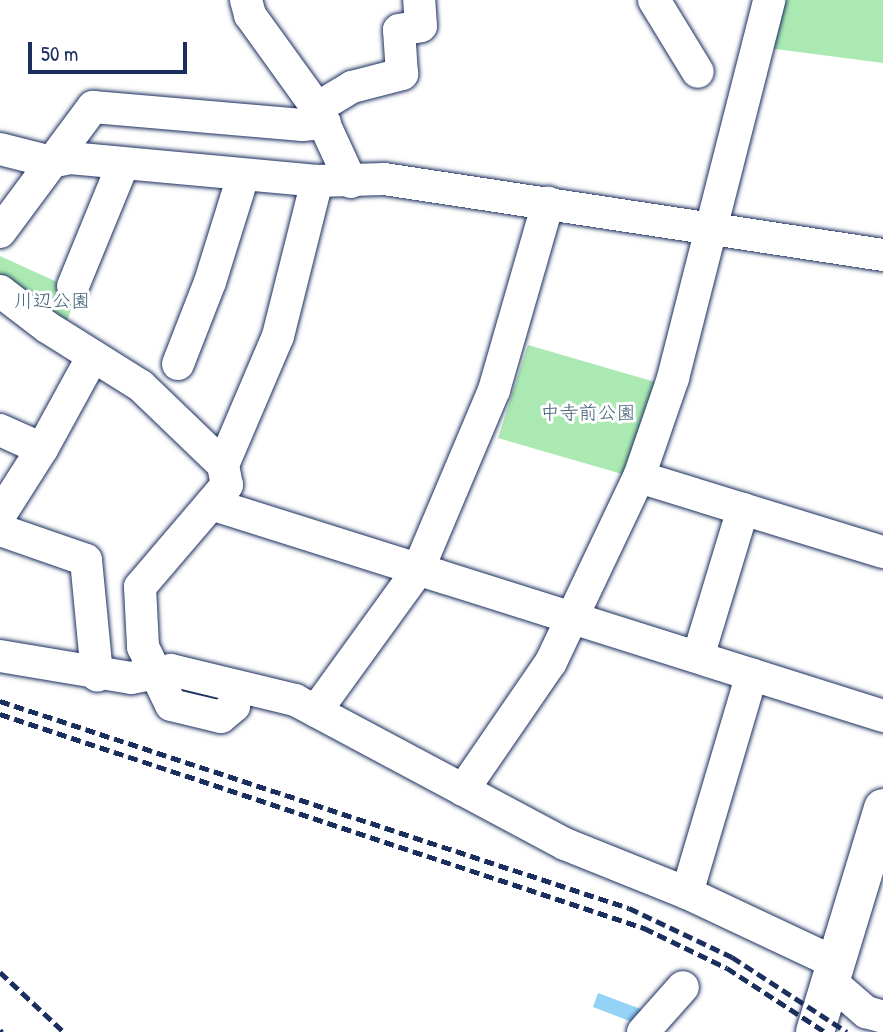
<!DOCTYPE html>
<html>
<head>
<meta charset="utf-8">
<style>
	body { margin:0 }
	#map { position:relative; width:883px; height:1032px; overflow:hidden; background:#fff; font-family:"Patrick Hand","Klee One",sans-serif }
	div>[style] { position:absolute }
	.green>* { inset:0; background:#aaeab2 }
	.water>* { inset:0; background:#94d3f5 }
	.roads { filter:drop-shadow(0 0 2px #1b2f5e) drop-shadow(0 0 2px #1b2f5e) }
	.minor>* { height:32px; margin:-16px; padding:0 16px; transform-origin:16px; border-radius:16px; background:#fff }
	.major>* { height:38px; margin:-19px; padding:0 19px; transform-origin:19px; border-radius:19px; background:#fff }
	.rail>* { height:5px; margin-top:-2.5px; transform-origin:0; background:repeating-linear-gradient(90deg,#1b2f5e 0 10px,transparent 0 15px) }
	span { translate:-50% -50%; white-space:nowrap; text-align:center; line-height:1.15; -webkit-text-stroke:6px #fff; paint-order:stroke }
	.park-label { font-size:19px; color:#3f5e73 }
	.scale { position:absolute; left:28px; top:42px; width:159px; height:32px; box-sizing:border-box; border:4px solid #1b2f5e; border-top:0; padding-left:9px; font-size:21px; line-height:24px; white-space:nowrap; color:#1b2f5e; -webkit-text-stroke:5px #fff; paint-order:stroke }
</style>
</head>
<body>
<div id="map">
	<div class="green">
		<i style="clip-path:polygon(780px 0,883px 0,883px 63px,768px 48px)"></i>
		<i style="clip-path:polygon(0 256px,77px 291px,63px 334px,0 286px)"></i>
		<i style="clip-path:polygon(528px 345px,662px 384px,629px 476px,498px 438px)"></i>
	</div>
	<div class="water">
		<i style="clip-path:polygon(598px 993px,646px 1011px,643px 1018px,635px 1015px,632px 1022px,593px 1007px)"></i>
	</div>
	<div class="roads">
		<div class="minor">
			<i style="left:246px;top:0;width:16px;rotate:75deg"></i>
			<i style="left:250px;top:15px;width:115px;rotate:54.2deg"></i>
			<i style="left:654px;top:0;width:84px;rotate:58.6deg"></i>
			<i style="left:0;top:149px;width:53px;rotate:14.3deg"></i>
			<i style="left:51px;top:162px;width:19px;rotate:-12deg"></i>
			<i style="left:70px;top:158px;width:248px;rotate:5.3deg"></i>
			<i style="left:317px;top:181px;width:67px;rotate:-1.7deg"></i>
			<i style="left:384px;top:179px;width:505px;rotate:8.66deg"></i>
			<i style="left:351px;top:182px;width:81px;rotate:-114.7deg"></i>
			<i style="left:317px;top:108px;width:41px;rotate:-31deg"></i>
			<i style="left:352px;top:87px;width:52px;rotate:-14.6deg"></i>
			<i style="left:402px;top:74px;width:44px;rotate:-93.9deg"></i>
			<i style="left:399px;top:30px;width:22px;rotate:-10deg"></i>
			<i style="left:421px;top:26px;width:26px;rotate:-94deg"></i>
			<i style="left:0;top:232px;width:156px;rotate:-53.4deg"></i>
			<i style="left:93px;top:107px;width:210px;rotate:4.9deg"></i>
			<i style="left:302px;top:125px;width:23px;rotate:-5deg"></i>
			<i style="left:73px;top:286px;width:132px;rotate:-67.7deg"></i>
			<i style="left:0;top:291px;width:59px;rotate:37.5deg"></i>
			<i style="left:47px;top:327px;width:111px;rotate:32.1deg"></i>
			<i style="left:141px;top:386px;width:114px;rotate:43.9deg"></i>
			<i style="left:223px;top:465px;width:20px;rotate:79deg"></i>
			<i style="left:227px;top:485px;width:134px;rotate:130.5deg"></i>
			<i style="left:140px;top:587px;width:60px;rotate:87.1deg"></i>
			<i style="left:143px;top:647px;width:64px;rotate:64.2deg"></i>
			<i style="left:171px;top:705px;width:51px;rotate:13.5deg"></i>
			<i style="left:221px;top:717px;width:17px;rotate:-40deg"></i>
			<i style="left:234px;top:706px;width:20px;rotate:-81deg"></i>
			<i style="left:178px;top:364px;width:88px;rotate:-68.7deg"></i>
			<i style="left:210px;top:282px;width:111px;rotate:-72.7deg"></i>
			<i style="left:0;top:430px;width:46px;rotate:24.3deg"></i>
			<i style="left:42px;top:449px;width:78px;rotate:122.5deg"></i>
			<i style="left:42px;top:449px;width:106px;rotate:-61.3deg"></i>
			<i style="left:223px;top:465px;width:140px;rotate:-66.9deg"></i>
			<i style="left:278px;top:336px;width:160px;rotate:-75.9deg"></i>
			<i style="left:639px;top:477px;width:255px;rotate:17.1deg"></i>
			<i style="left:211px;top:504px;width:705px;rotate:17.51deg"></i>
			<i style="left:0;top:530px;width:91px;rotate:19.2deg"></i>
			<i style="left:86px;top:560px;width:116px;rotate:84.5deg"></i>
			<i style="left:0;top:656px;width:133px;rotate:9.5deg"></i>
			<i style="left:131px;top:678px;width:41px;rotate:-11.3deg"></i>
			<i style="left:171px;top:670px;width:128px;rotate:13.6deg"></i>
			<i style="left:295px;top:700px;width:306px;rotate:28.1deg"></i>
			<i style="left:565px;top:844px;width:131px;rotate:21.9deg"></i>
			<i style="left:687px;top:893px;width:165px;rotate:25.2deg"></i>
			<i style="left:698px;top:657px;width:155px;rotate:-73.1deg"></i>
			<i style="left:316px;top:711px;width:174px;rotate:-54.1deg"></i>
			<i style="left:418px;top:570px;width:195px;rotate:-67.1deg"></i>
			<i style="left:494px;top:390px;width:195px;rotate:-73.9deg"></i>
			<i style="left:463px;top:790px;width:155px;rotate:-55.5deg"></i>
			<i style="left:551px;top:662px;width:205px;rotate:-64.6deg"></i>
			<i style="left:639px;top:477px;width:105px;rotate:-71deg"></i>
			<i style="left:673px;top:378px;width:390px;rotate:-75.7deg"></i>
			<i style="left:687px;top:893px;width:228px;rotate:-73.5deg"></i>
			<i style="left:830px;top:981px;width:48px;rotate:40.7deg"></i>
			<i style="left:866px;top:1012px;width:18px;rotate:16deg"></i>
			<i style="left:643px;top:1032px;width:60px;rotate:-48.4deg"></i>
		</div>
		<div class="major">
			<i style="left:815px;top:1032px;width:234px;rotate:-73.1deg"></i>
		</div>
	</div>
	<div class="rail">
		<i style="left:0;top:701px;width:662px;rotate:18.22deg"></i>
		<i style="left:629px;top:908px;width:114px;rotate:25.4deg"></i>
		<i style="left:732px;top:957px;width:137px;rotate:33.1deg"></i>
		<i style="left:0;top:714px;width:679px;rotate:18.38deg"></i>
		<i style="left:644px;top:928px;width:92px;rotate:25.7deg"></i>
		<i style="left:727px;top:968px;width:117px;rotate:33.1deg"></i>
		<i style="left:0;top:972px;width:88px;rotate:43.2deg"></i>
		<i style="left:0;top:1030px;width:3px;rotate:45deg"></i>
	</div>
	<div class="park-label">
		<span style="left:52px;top:301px">川辺公園</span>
		<span style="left:588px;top:413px">中寺前公園</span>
	</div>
	<div class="scale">50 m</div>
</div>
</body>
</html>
